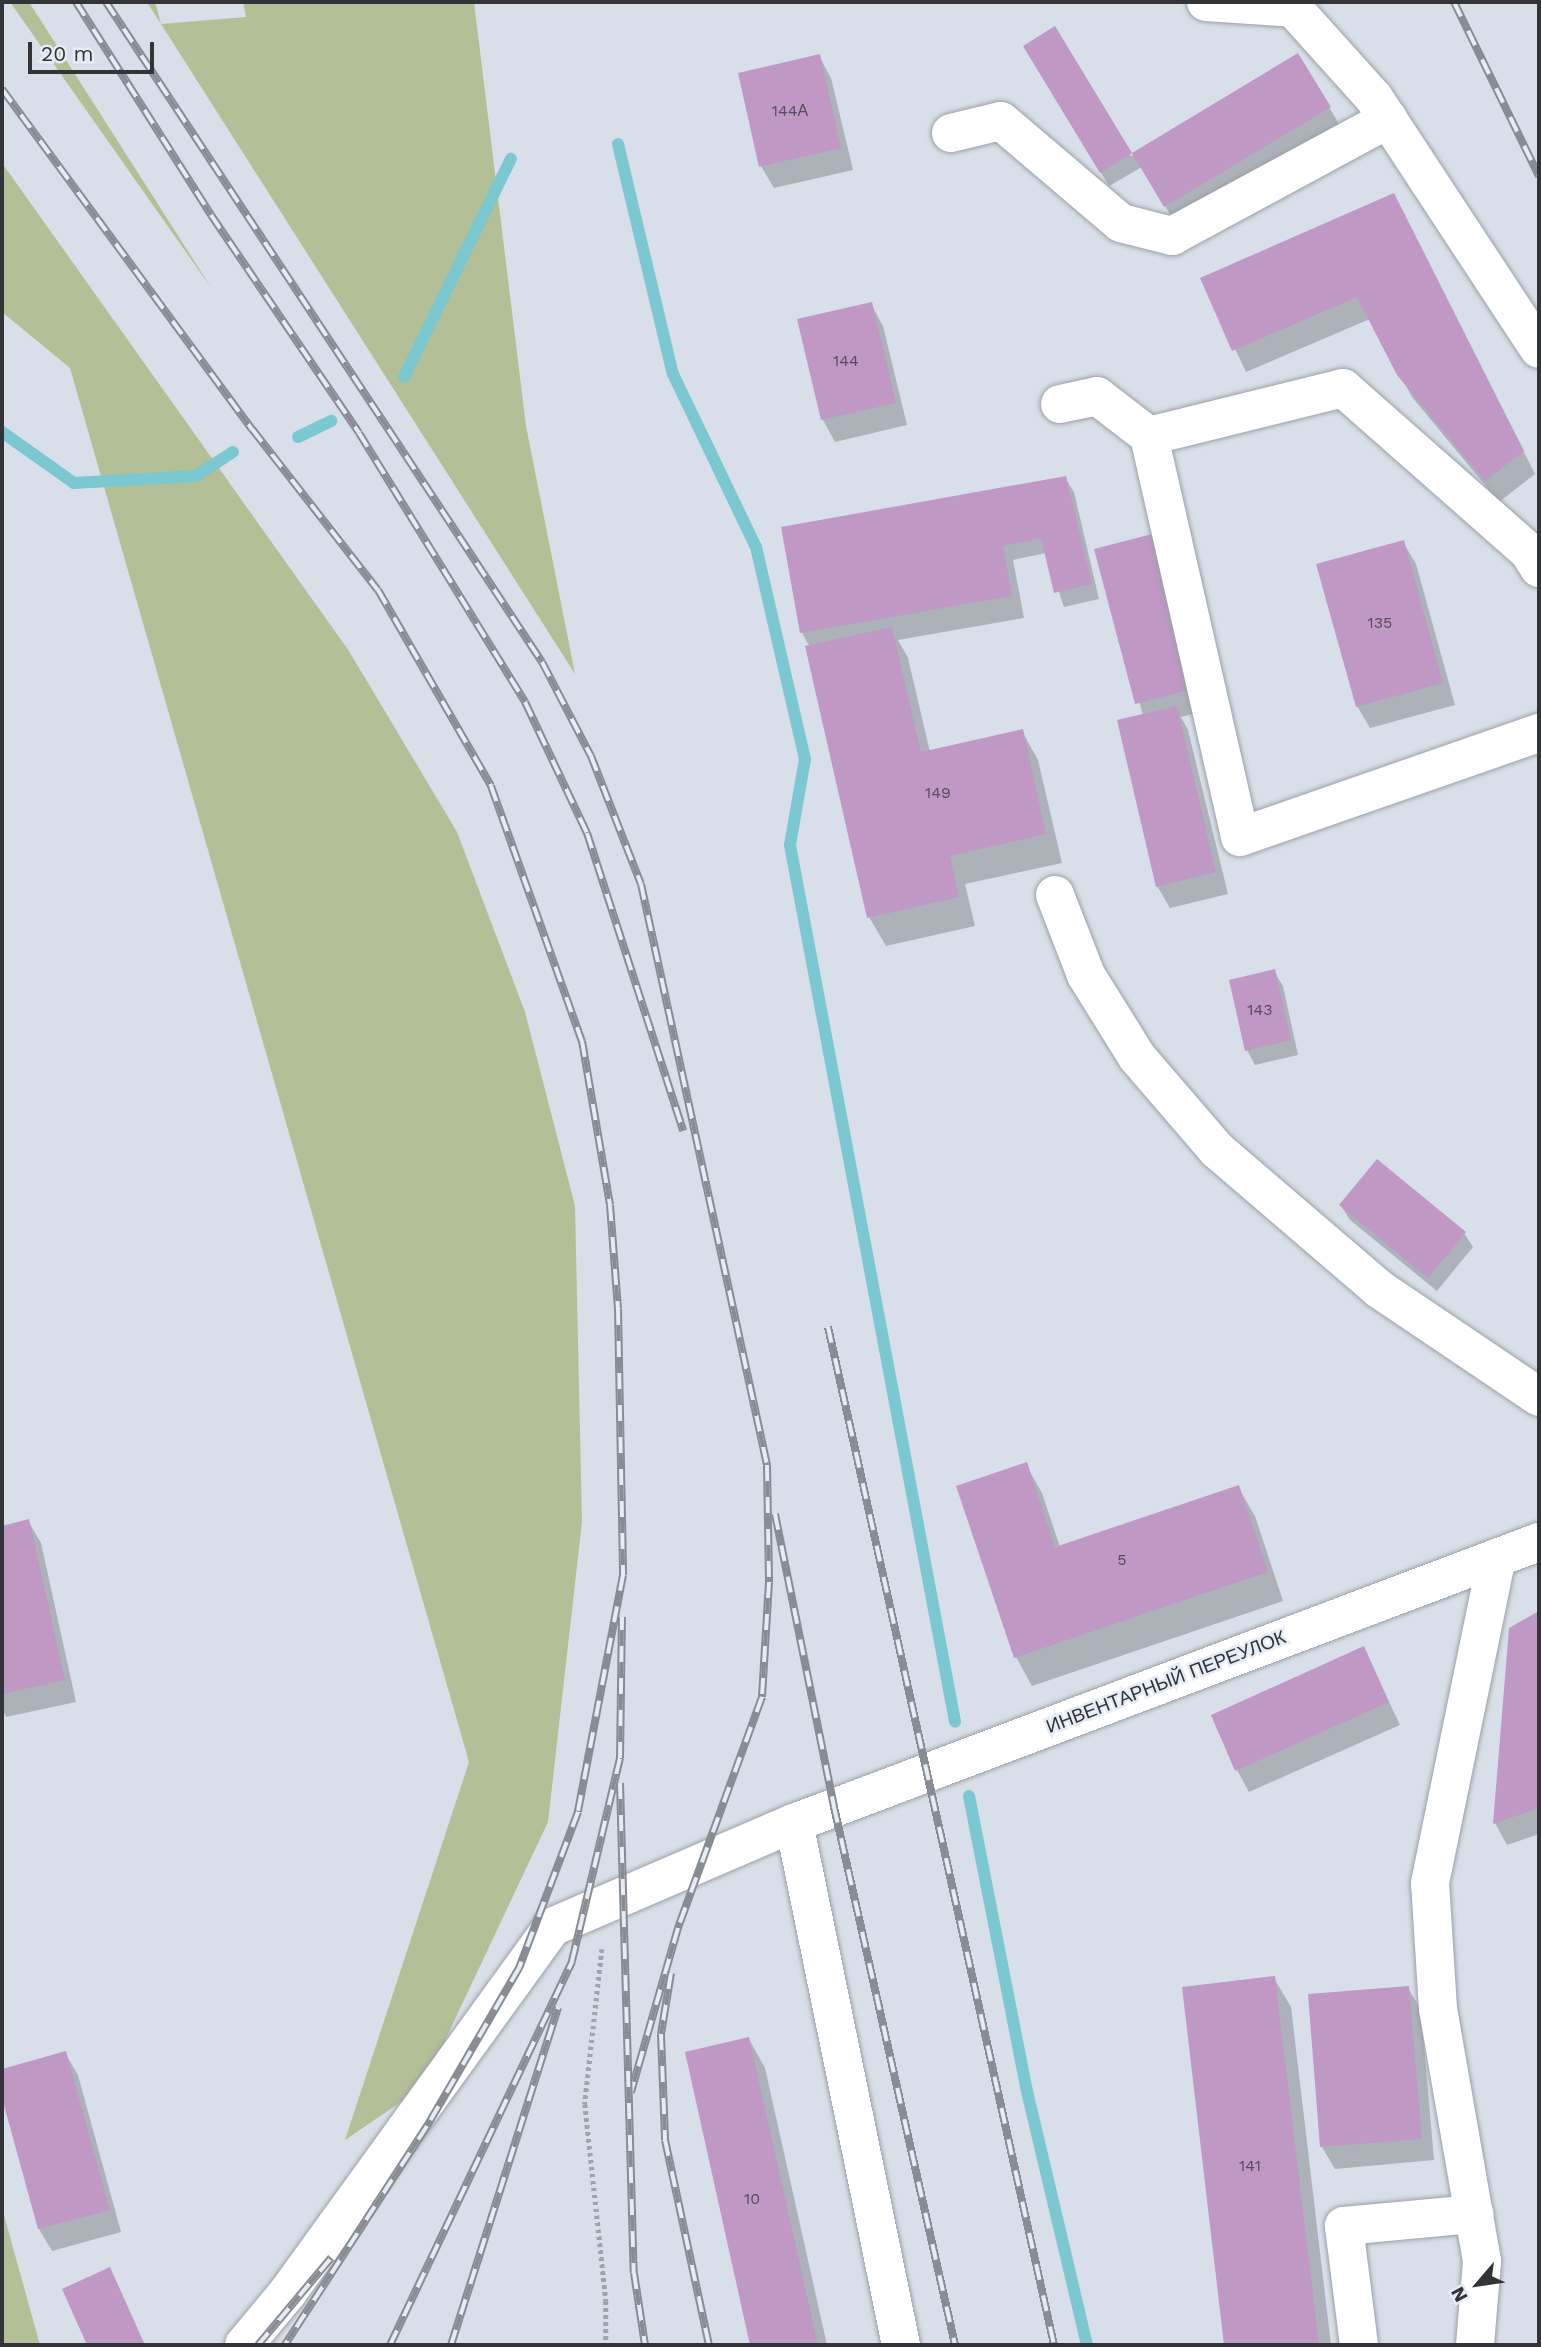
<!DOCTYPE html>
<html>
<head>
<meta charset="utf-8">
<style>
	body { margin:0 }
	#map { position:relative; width:1541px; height:2347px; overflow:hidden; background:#d9dfe8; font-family:"Work Sans",sans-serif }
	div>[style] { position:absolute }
	.green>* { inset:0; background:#b3bf96 }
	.shadow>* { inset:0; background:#0003 }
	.stream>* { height:12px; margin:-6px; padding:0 6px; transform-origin:6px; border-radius:6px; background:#7cc8d0 }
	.building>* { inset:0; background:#bf98c3 }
	.path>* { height:4.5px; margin-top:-2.25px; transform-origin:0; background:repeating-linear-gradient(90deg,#9fa4ab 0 3.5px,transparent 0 7px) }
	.roads { filter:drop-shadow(0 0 2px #9aa0a8) drop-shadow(0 0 2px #9aa0a8) }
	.minor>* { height:38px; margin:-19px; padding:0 19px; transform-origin:19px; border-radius:19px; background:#fff }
	.rail>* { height:8px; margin-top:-4px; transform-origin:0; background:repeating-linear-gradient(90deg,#e6ecf5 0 16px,#898d93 0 32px); box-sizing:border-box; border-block:2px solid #898d93 }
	span { translate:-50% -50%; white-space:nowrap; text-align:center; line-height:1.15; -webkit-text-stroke:5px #e6ecf5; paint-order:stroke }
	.number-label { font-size:16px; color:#554d5b }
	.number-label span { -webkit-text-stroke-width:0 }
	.street-label { font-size:19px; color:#323438 }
	.frame { position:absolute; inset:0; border:4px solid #323438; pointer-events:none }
	.north { position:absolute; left:1443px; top:2249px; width:70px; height:70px; -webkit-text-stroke:5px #e6ecf5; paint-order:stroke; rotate:241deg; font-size:19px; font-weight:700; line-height:28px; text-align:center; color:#323438 }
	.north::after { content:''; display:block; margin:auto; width:24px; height:32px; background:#323438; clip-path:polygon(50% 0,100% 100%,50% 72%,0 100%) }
	.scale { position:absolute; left:28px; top:42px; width:126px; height:32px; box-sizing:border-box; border:4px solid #323438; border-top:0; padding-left:9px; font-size:21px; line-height:24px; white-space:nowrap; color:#323438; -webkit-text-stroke:5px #e6ecf5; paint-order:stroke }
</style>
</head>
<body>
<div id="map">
	<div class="green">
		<i style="clip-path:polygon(10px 2px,29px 2px,212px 289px)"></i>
		<i style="clip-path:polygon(147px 2px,155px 2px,161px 24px,246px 17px,243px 2px,474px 2px,526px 426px,575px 674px,161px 24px)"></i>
		<i style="clip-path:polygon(2px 163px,349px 651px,457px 832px,525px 1012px,575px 1206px,582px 1522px,548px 1822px,423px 2087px,345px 2140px,469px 1762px,70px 368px,2px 312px)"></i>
		<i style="clip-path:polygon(2px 2208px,40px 2345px,2px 2345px)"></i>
	</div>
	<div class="shadow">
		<i style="clip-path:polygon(1054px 28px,1131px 156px,1298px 55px,1342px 129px,1178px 228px,1142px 167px,1109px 186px,1025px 46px)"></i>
		<i style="clip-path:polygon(819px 56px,831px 78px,853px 170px,774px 188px,761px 166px)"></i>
		<i style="clip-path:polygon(1394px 195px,1535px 474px,1499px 502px,1412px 397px,1370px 319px,1246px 372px,1202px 279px)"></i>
		<i style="clip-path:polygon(871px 304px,883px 326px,907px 425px,835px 442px,823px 420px,799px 321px)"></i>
		<i style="clip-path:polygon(1065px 478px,1074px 492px,1099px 599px,1064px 607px,1046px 553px,1013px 560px,1024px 618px,898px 640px,908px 658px,930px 752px,1022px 731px,1038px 760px,1062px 863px,965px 884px,975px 926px,886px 946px,869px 917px,810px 647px,802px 633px,783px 529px)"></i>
		<i style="clip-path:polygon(1403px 542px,1416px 564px,1455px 705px,1370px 728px,1357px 706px)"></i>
		<i style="clip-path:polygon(1096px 550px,1209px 710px,1181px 717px,1188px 730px,1228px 894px,1170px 908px,1157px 886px,1143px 715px)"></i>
		<i style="clip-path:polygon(1274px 971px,1283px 986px,1298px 1055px,1255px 1065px,1247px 1050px)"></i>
		<i style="clip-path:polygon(1341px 1206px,1464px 1233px,1473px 1247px,1437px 1291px,1350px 1220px)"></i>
		<i style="clip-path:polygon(1026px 1465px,1042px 1493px,1060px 1547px,1238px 1487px,1255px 1516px,1283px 1601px,1032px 1686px,1016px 1657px)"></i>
		<i style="clip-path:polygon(28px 1521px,41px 1543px,76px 1702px,6px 1717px,2px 1709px,2px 1527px)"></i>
		<i style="clip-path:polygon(1539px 1613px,1539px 1834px,1507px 1845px,1495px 1823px,1510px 1629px)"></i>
		<i style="clip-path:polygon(1364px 1649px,1400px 1725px,1249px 1792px,1237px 1770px)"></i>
		<i style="clip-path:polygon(1274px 1978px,1291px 2007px,1331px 2345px,1226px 2345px,1184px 1988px)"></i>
		<i style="clip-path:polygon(1408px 1988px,1421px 2010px,1434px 2160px,1335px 2169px,1322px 2147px)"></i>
		<i style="clip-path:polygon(749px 2039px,765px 2068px,827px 2345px,752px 2345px,687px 2053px)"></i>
		<i style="clip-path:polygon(65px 2053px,78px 2075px,121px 2232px,52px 2251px,39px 2229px,2px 2091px,2px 2071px)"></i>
	</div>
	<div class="stream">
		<i style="left:618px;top:144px;width:236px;rotate:76.6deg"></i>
		<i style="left:673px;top:374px;width:192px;rotate:64.4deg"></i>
		<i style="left:756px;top:547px;width:218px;rotate:77deg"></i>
		<i style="left:805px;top:759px;width:87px;rotate:99.9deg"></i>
		<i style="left:790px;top:845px;width:892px;rotate:79.34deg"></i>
		<i style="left:404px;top:377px;width:243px;rotate:-63.9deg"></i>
		<i style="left:2px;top:432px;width:88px;rotate:35.3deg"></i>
		<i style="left:74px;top:483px;width:122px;rotate:-3.3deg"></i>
		<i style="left:196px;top:476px;width:44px;rotate:-33deg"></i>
		<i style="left:298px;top:437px;width:37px;rotate:-26deg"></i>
		<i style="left:969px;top:1796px;width:297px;rotate:78.9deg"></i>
		<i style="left:1026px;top:2087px;width:265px;rotate:76.7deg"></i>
	</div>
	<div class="building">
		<i style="clip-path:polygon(1055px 26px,1132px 153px,1100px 173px,1023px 46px)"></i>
		<i style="clip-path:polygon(1298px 53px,1331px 107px,1164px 207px,1132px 153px)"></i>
		<i style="clip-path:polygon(820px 54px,841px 148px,759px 167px,738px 73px)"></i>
		<i style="clip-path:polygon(1394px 193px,1524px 451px,1485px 481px,1397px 375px,1357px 297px,1232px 351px,1200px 278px)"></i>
		<i style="clip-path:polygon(872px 302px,896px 403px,821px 420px,797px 319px)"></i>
		<i style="clip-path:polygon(1066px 476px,1092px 584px,1054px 593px,1041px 538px,1003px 546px,1012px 596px,800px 633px,781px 527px)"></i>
		<i style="clip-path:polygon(1156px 533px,1197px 688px,1135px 704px,1094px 549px)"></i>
		<i style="clip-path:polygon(1404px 540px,1443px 683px,1356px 707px,1316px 564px)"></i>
		<i style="clip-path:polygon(892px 627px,921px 752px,1023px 729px,1046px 834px,950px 856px,959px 897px,867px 918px,805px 646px)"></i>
		<i style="clip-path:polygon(1177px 706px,1216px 872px,1156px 887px,1117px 720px)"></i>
		<i style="clip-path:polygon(1275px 969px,1291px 1040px,1245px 1051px,1229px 980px)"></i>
		<i style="clip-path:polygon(1377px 1159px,1466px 1232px,1428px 1278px,1339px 1205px)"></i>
		<i style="clip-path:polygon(1027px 1462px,1055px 1547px,1239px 1485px,1268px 1572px,1014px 1658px,956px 1486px)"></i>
		<i style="clip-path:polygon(29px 1519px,65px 1680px,2px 1694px,2px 1526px)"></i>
		<i style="clip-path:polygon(1539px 1611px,1539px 1808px,1493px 1824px,1509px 1628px)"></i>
		<i style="clip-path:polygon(1364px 1646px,1389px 1702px,1235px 1771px,1211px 1715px)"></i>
		<i style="clip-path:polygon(1275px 1976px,1319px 2345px,1224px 2345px,1182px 1987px)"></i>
		<i style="clip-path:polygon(1409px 1986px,1422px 2139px,1320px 2147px,1308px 1994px)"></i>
		<i style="clip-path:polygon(749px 2037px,818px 2345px,750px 2345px,685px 2052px)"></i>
		<i style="clip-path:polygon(66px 2051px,110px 2210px,38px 2229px,2px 2098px,2px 2069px)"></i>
		<i style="clip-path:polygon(110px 2267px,145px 2345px,87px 2345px,62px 2289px)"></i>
	</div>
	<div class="path">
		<i style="left:602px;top:1949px;width:156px;rotate:96.3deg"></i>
		<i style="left:585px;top:2104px;width:198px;rotate:83.9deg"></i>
		<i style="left:606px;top:2301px;width:44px;rotate:90deg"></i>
	</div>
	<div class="roads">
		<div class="minor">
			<i style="left:1206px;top:2px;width:87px;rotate:3.9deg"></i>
			<i style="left:1293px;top:8px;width:121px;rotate:48deg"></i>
			<i style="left:1374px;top:98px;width:300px;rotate:56.7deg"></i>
			<i style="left:951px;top:133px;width:51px;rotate:-13.5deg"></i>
			<i style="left:1001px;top:121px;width:157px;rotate:40.4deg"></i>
			<i style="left:1121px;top:223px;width:53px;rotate:14.3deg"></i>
			<i style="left:1172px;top:236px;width:246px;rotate:-28.4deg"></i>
			<i style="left:1060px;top:404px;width:38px;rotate:-12deg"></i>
			<i style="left:1097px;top:396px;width:66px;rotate:37.6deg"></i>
			<i style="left:1149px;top:436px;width:200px;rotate:-13.9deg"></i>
			<i style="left:1343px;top:388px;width:248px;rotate:41.4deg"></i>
			<i style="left:1529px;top:552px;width:19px;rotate:58deg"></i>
			<i style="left:1149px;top:436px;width:411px;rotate:77.2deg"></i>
			<i style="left:1240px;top:837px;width:317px;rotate:-19.2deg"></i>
			<i style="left:1055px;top:895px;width:86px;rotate:68.8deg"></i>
			<i style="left:1086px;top:975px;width:97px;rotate:58.1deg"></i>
			<i style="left:1137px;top:1057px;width:123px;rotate:49.3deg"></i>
			<i style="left:1217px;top:1150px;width:213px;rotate:40.6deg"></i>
			<i style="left:1379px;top:1289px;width:193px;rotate:34deg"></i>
			<i style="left:794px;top:1823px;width:533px;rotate:78.42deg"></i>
			<i style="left:244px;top:2345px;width:69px;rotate:-50.3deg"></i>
			<i style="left:288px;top:2292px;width:450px;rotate:-54.1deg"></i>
			<i style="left:552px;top:1927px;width:263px;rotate:-23.3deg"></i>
			<i style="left:794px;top:1823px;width:796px;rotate:-20.67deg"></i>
			<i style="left:1359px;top:2345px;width:120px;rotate:-97.2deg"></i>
			<i style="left:1344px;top:2226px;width:131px;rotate:-5.3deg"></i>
			<i style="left:1475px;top:2345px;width:84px;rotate:-85.2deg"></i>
			<i style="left:1482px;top:2261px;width:256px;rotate:-99.9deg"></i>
			<i style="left:1438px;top:2009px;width:126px;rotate:-93.6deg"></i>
			<i style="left:1430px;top:1883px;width:332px;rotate:-78.4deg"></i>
		</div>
	</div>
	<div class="rail">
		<i style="left:76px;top:2px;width:252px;rotate:57.6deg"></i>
		<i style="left:211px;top:215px;width:263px;rotate:55.8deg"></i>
		<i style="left:359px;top:433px;width:316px;rotate:58.3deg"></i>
		<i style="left:525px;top:702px;width:145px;rotate:64.7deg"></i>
		<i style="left:587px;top:833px;width:313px;rotate:72.1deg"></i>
		<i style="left:106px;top:2px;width:791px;rotate:56.55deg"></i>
		<i style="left:542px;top:662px;width:106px;rotate:62.5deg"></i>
		<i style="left:591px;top:756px;width:137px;rotate:68.7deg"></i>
		<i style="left:641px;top:884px;width:595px;rotate:77.76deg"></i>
		<i style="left:767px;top:1465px;width:117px;rotate:89deg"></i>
		<i style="left:769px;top:1582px;width:115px;rotate:93.5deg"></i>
		<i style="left:762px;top:1697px;width:246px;rotate:110deg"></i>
		<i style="left:678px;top:1928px;width:171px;rotate:106deg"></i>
		<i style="left:1454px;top:2px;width:194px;rotate:64deg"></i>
		<i style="left:2px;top:89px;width:422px;rotate:53.7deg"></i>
		<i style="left:252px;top:429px;width:204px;rotate:52deg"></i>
		<i style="left:378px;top:590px;width:226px;rotate:60deg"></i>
		<i style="left:491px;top:786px;width:271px;rotate:70.4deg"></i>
		<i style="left:582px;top:1041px;width:166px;rotate:80.3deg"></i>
		<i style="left:610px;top:1205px;width:104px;rotate:85.6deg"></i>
		<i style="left:618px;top:1309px;width:266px;rotate:88.9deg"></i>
		<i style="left:623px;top:1575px;width:241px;rotate:100.8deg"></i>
		<i style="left:578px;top:1812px;width:167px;rotate:110.7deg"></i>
		<i style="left:519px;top:1968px;width:183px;rotate:120.2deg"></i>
		<i style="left:427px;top:2126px;width:261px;rotate:123deg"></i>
		<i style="left:828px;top:1327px;width:1043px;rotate:77.48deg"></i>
		<i style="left:775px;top:1514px;width:299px;rotate:78.6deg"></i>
		<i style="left:834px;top:1807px;width:551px;rotate:77.32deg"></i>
		<i style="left:620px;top:1783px;width:490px;rotate:88.4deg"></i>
		<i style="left:634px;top:2273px;width:73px;rotate:81.3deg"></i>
		<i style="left:671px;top:1973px;width:62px;rotate:99.3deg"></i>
		<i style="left:661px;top:2034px;width:106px;rotate:87.8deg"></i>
		<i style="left:665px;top:2140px;width:210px;rotate:77.9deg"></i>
		<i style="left:258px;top:2345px;width:114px;rotate:-50deg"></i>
		<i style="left:390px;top:2345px;width:425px;rotate:-64.6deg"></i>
		<i style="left:572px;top:1961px;width:209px;rotate:-76.7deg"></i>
		<i style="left:620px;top:1758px;width:141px;rotate:-89.2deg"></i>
		<i style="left:451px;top:2345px;width:354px;rotate:-72.4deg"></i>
	</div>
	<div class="number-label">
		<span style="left:790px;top:111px">144А</span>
		<span style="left:846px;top:361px">144</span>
		<span style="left:1380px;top:623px">135</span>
		<span style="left:938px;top:793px">149</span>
		<span style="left:1260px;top:1010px">143</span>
		<span style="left:1122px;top:1560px">5</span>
		<span style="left:1250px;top:2166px">141</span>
		<span style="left:752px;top:2199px">10</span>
	</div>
	<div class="street-label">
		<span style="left:1166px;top:1682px;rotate:-21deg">ИНВЕНТАРНЫЙ ПЕРЕУЛОК</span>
	</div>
	<div class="frame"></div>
	<div class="north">N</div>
	<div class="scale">20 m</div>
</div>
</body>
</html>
